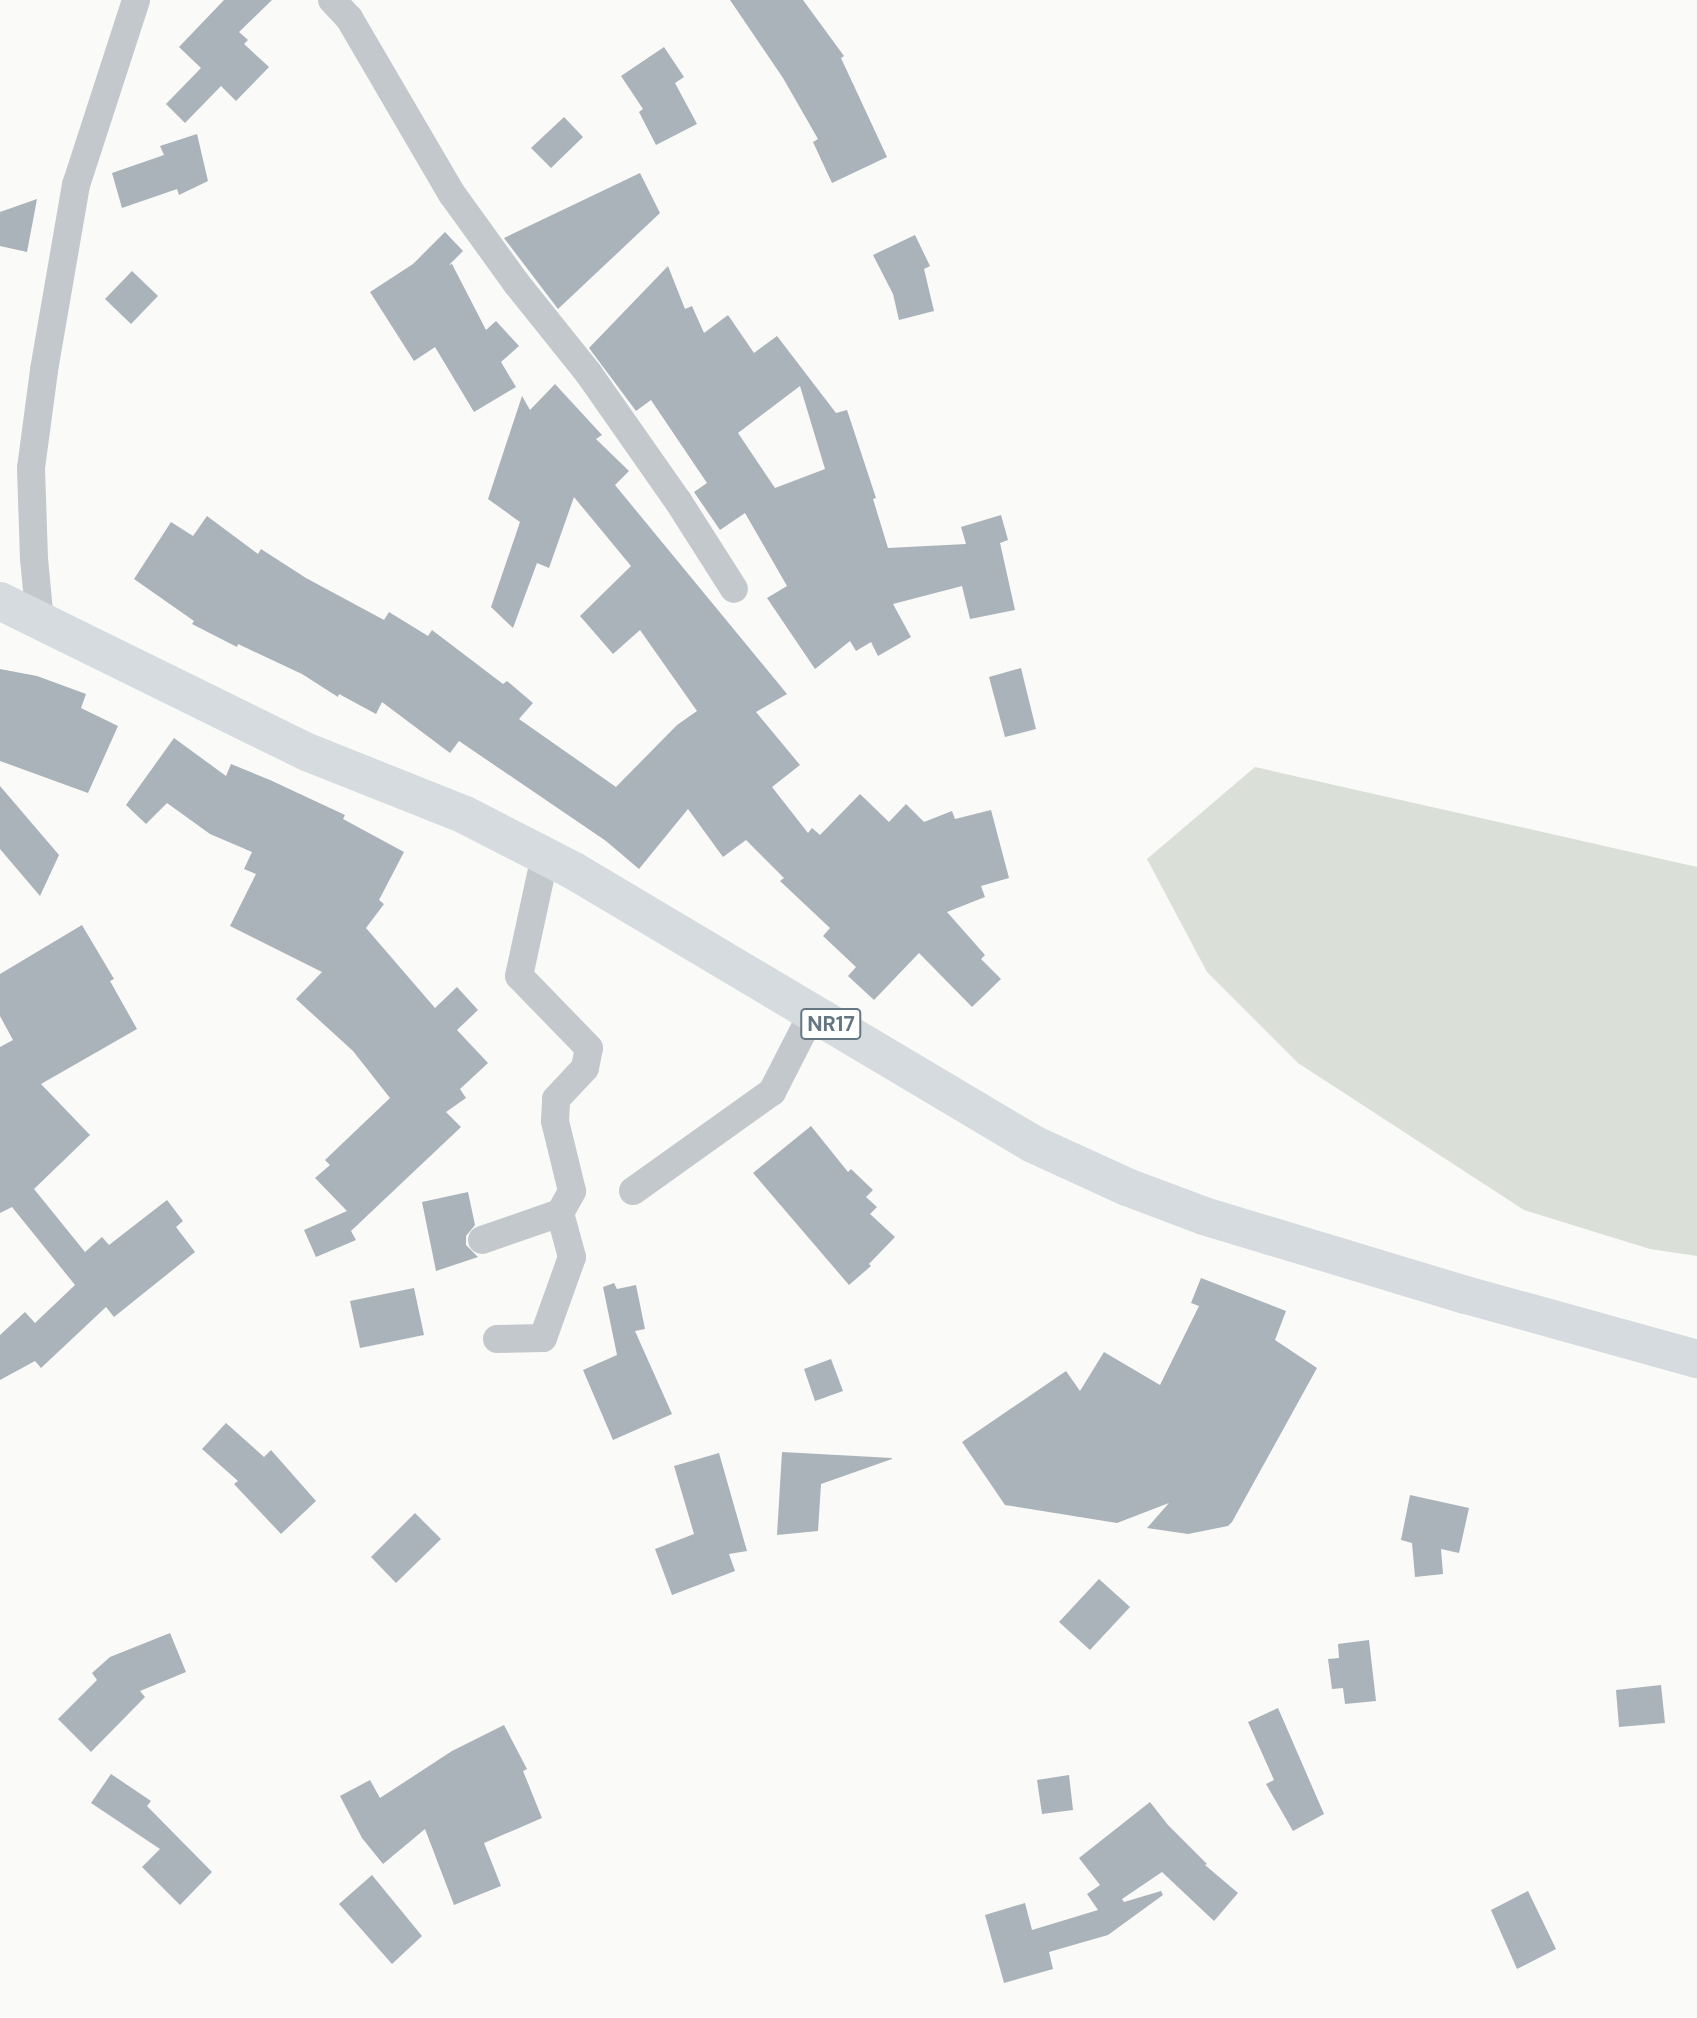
<!DOCTYPE html>
<html>
<head>
<meta charset="utf-8">
<style>
	body { margin:0 }
	#map { position:relative; width:1697px; height:2018px; overflow:hidden; background:#fafaf8; font-family:"DM Sans",sans-serif }
	div>[style] { position:absolute }
	.green>* { inset:0; background:#dadfd7 }
	.building>* { inset:0; background:#aab3b9 }
	.street>* { height:28px; margin:-14px; padding:0 14px; transform-origin:14px; border-radius:14px; background:#c3c8cc }
	.primary>* { height:38px; margin:-19px; padding:0 19px; transform-origin:19px; border-radius:19px; background:#d6dbdf }
	span { translate:-50% -50%; white-space:nowrap; text-align:center; line-height:1.15; -webkit-text-stroke:7px #fff; paint-order:stroke }
	.shield-label span { padding:2px 5px; background:#fff; border:2px solid; border-radius:5px; -webkit-text-stroke-width:0 }
	.shield-label { font-size:21px; color:#657683; font-weight:700 }
</style>
</head>
<body>
<div id="map">
	<div class="green">
		<i style="clip-path:polygon(1255px 767px,1697px 867px,1697px 1256px,1650px 1249px,1524px 1210px,1298px 1063px,1207px 972px,1147px 859px)"></i>
	</div>
	<div class="building">
		<i style="clip-path:polygon(224px 0,272px 0,239px 32px,248px 40px,244px 44px,269px 67px,236px 101px,221px 86px,185px 123px,166px 104px,201px 68px,179px 47px)"></i>
		<i style="clip-path:polygon(730px 0,803px 0,844px 56px,841px 58px,887px 157px,832px 183px,813px 142px,818px 139px,783px 78px)"></i>
		<i style="clip-path:polygon(664px 47px,684px 77px,675px 83px,697px 124px,656px 145px,639px 112px,643px 109px,621px 76px)"></i>
		<i style="clip-path:polygon(564px 117px,583px 137px,551px 168px,531px 148px)"></i>
		<i style="clip-path:polygon(197px 134px,208px 181px,179px 195px,177px 189px,122px 208px,112px 173px,164px 155px,160px 146px)"></i>
		<i style="clip-path:polygon(640px 173px,660px 213px,558px 309px,504px 238px)"></i>
		<i style="clip-path:polygon(37px 199px,27px 252px,0 246px,0 212px)"></i>
		<i style="clip-path:polygon(445px 232px,463px 251px,449px 265px,452px 264px,486px 330px,496px 321px,519px 346px,501px 362px,516px 387px,474px 412px,435px 347px,414px 361px,370px 292px,413px 264px)"></i>
		<i style="clip-path:polygon(915px 235px,930px 266px,924px 269px,934px 311px,899px 320px,893px 294px,873px 255px)"></i>
		<i style="clip-path:polygon(evenodd,668px 266px,685px 309px,692px 306px,704px 333px,728px 315px,754px 353px,777px 336px,836px 413px,847px 410px,876px 498px,873px 499px,888px 548px,966px 544px,961px 527px,1001px 515px,1008px 540px,1000px 543px,1015px 610px,970px 619px,962px 586px,893px 604px,911px 637px,878px 656px,871px 642px,856px 651px,850px 641px,815px 669px,767px 598px,787px 586px,745px 513px,720px 530px,694px 492px,707px 483px,651px 400px,636px 411px,589px 348px,668px 266px,800px 386px,825px 469px,775px 488px,738px 433px,800px 386px)"></i>
		<i style="clip-path:polygon(132px 271px,158px 296px,131px 324px,105px 299px)"></i>
		<i style="clip-path:polygon(555px 384px,602px 435px,596px 439px,629px 471px,615px 485px,787px 694px,756px 712px,800px 765px,772px 787px,808px 833px,812px 828px,820px 835px,860px 794px,889px 822px,906px 804px,924px 822px,952px 811px,955px 819px,991px 810px,1009px 878px,981px 886px,985px 897px,947px 912px,985px 955px,981px 959px,1001px 979px,972px 1007px,919px 953px,874px 1000px,848px 976px,856px 967px,823px 936px,830px 928px,780px 881px,784px 878px,746px 840px,723px 857px,688px 809px,639px 869px,606px 841px,459px 741px,450px 753px,382px 702px,376px 714px,339px 694px,338px 697px,302px 674px,238px 644px,237px 647px,192px 624px,194px 621px,134px 579px,171px 522px,193px 536px,207px 516px,258px 554px,261px 549px,306px 578px,384px 620px,389px 612px,428px 636px,432px 630px,503px 684px,507px 681px,533px 703px,519px 719px,616px 787px,677px 725px,697px 711px,640px 630px,613px 654px,580px 616px,631px 566px,574px 497px,549px 568px,537px 563px,513px 628px,491px 607px,520px 522px,488px 499px,522px 396px,530px 410px)"></i>
		<i style="clip-path:polygon(1021px 668px,1036px 729px,1005px 737px,989px 677px)"></i>
		<i style="clip-path:polygon(0 669px,37px 676px,86px 694px,81px 708px,118px 726px,88px 793px,0 761px)"></i>
		<i style="clip-path:polygon(174px 738px,226px 776px,231px 764px,270px 780px,345px 815px,343px 819px,404px 852px,379px 900px,384px 904px,366px 928px,435px 1008px,457px 987px,478px 1010px,457px 1030px,488px 1063px,460px 1089px,466px 1098px,446px 1112px,461px 1127px,351px 1231px,356px 1240px,316px 1257px,304px 1230px,347px 1211px,315px 1178px,330px 1165px,325px 1160px,390px 1098px,353px 1051px,296px 999px,322px 972px,230px 926px,256px 874px,244px 869px,252px 852px,210px 834px,167px 803px,146px 824px,126px 805px)"></i>
		<i style="clip-path:polygon(0 786px,59px 855px,40px 896px,0 849px)"></i>
		<i style="clip-path:polygon(82px 925px,114px 979px,110px 981px,137px 1029px,41px 1084px,90px 1135px,34px 1189px,85px 1252px,102px 1237px,109px 1245px,167px 1200px,183px 1221px,176px 1227px,195px 1252px,114px 1317px,106px 1307px,41px 1368px,35px 1361px,0 1380px,0 1335px,25px 1312px,35px 1323px,75px 1285px,12px 1207px,0 1213px,0 1047px,13px 1040px,0 1016px,0 974px)"></i>
		<i style="clip-path:polygon(811px 1126px,848px 1172px,851px 1169px,873px 1190px,866px 1197px,877px 1207px,870px 1214px,895px 1237px,869px 1264px,871px 1266px,849px 1285px,753px 1173px)"></i>
		<i style="clip-path:polygon(468px 1192px,475px 1225px,466px 1236px,466px 1245px,478px 1257px,436px 1271px,422px 1202px)"></i>
		<i style="clip-path:polygon(1201px 1278px,1286px 1311px,1275px 1340px,1317px 1368px,1232px 1522px,1228px 1526px,1188px 1534px,1147px 1528px,1169px 1503px,1117px 1523px,1005px 1505px,962px 1442px,1066px 1371px,1080px 1391px,1104px 1352px,1160px 1385px,1199px 1306px,1191px 1303px)"></i>
		<i style="clip-path:polygon(614px 1283px,617px 1289px,636px 1285px,645px 1329px,635px 1331px,672px 1414px,613px 1440px,583px 1370px,617px 1355px,603px 1287px)"></i>
		<i style="clip-path:polygon(414px 1288px,424px 1335px,360px 1348px,350px 1301px)"></i>
		<i style="clip-path:polygon(831px 1359px,843px 1391px,815px 1401px,804px 1369px)"></i>
		<i style="clip-path:polygon(226px 1423px,264px 1457px,271px 1450px,316px 1501px,281px 1534px,234px 1484px,238px 1481px,202px 1449px)"></i>
		<i style="clip-path:polygon(782px 1452px,892px 1458px,892px 1459px,821px 1484px,818px 1531px,777px 1535px)"></i>
		<i style="clip-path:polygon(719px 1453px,747px 1551px,729px 1554px,735px 1571px,672px 1595px,655px 1549px,694px 1534px,674px 1466px)"></i>
		<i style="clip-path:polygon(1410px 1495px,1469px 1508px,1459px 1553px,1441px 1549px,1443px 1574px,1415px 1577px,1412px 1543px,1401px 1540px)"></i>
		<i style="clip-path:polygon(415px 1513px,441px 1539px,396px 1583px,371px 1557px)"></i>
		<i style="clip-path:polygon(1099px 1579px,1130px 1607px,1090px 1650px,1059px 1622px)"></i>
		<i style="clip-path:polygon(170px 1633px,186px 1672px,140px 1691px,145px 1697px,91px 1752px,58px 1719px,97px 1680px,92px 1673px,110px 1657px)"></i>
		<i style="clip-path:polygon(1369px 1640px,1376px 1701px,1345px 1704px,1343px 1688px,1332px 1689px,1328px 1659px,1339px 1658px,1338px 1644px)"></i>
		<i style="clip-path:polygon(1661px 1685px,1665px 1723px,1619px 1727px,1616px 1690px)"></i>
		<i style="clip-path:polygon(1278px 1708px,1324px 1814px,1293px 1831px,1266px 1784px,1274px 1780px,1248px 1722px)"></i>
		<i style="clip-path:polygon(504px 1725px,527px 1769px,523px 1771px,542px 1818px,484px 1843px,501px 1886px,454px 1905px,425px 1829px,383px 1864px,362px 1838px,340px 1796px,370px 1780px,380px 1798px,452px 1751px)"></i>
		<i style="clip-path:polygon(111px 1774px,151px 1801px,147px 1806px,212px 1872px,180px 1905px,142px 1867px,160px 1849px,91px 1803px)"></i>
		<i style="clip-path:polygon(1069px 1775px,1073px 1810px,1042px 1814px,1037px 1780px)"></i>
		<i style="clip-path:polygon(1150px 1802px,1168px 1825px,1207px 1864px,1205px 1865px,1238px 1893px,1214px 1921px,1162px 1872px,1122px 1899px,1124px 1902px,1161px 1891px,1163px 1895px,1108px 1935px,1049px 1952px,1053px 1969px,1004px 1983px,985px 1915px,1025px 1903px,1032px 1930px,1098px 1910px,1087px 1894px,1100px 1885px,1079px 1858px)"></i>
		<i style="clip-path:polygon(372px 1875px,422px 1936px,392px 1964px,339px 1904px)"></i>
		<i style="clip-path:polygon(1528px 1891px,1556px 1949px,1517px 1969px,1491px 1910px)"></i>
	</div>
	<div class="street">
		<i style="left:332px;top:0;width:25px;rotate:47deg"></i>
		<i style="left:349px;top:18px;width:204px;rotate:59.7deg"></i>
		<i style="left:452px;top:194px;width:111px;rotate:54.2deg"></i>
		<i style="left:517px;top:284px;width:115px;rotate:51.3deg"></i>
		<i style="left:589px;top:374px;width:155px;rotate:55deg"></i>
		<i style="left:678px;top:501px;width:104px;rotate:57.5deg"></i>
		<i style="left:40px;top:622px;width:63px;rotate:-95.4deg"></i>
		<i style="left:34px;top:559px;width:91px;rotate:-91.9deg"></i>
		<i style="left:31px;top:468px;width:99px;rotate:-82.4deg"></i>
		<i style="left:44px;top:370px;width:188px;rotate:-80.2deg"></i>
		<i style="left:76px;top:185px;width:194px;rotate:-72deg"></i>
		<i style="left:633px;top:1191px;width:171px;rotate:-35.5deg"></i>
		<i style="left:772px;top:1092px;width:90px;rotate:-62.9deg"></i>
		<i style="left:482px;top:1240px;width:83px;rotate:-19.1deg"></i>
		<i style="left:497px;top:1339px;width:46px;rotate:-1.2deg"></i>
		<i style="left:543px;top:1338px;width:86px;rotate:-70.3deg"></i>
		<i style="left:572px;top:1257px;width:46px;rotate:-105.3deg"></i>
		<i style="left:560px;top:1213px;width:25px;rotate:-61deg"></i>
		<i style="left:572px;top:1191px;width:72px;rotate:-103.7deg"></i>
		<i style="left:555px;top:1121px;width:22px;rotate:-87deg"></i>
		<i style="left:556px;top:1099px;width:42px;rotate:-46.9deg"></i>
		<i style="left:585px;top:1068px;width:20px;rotate:-79deg"></i>
		<i style="left:589px;top:1048px;width:100px;rotate:-134.2deg"></i>
		<i style="left:519px;top:976px;width:123px;rotate:-77.8deg"></i>
	</div>
	<div class="primary">
		<i style="left:0;top:601px;width:342px;rotate:26.2deg"></i>
		<i style="left:307px;top:752px;width:170px;rotate:21.7deg"></i>
		<i style="left:465px;top:815px;width:123px;rotate:27.2deg"></i>
		<i style="left:574px;top:871px;width:534px;rotate:30.74deg"></i>
		<i style="left:1033px;top:1144px;width:103px;rotate:24.6deg"></i>
		<i style="left:1127px;top:1187px;width:82px;rotate:20.6deg"></i>
		<i style="left:1204px;top:1216px;width:274px;rotate:16.8deg"></i>
		<i style="left:1466px;top:1295px;width:240px;rotate:15.5deg"></i>
	</div>
	<div class="shield-label">
		<span style="left:831px;top:1024px">NR17</span>
	</div>
</div>
</body>
</html>
